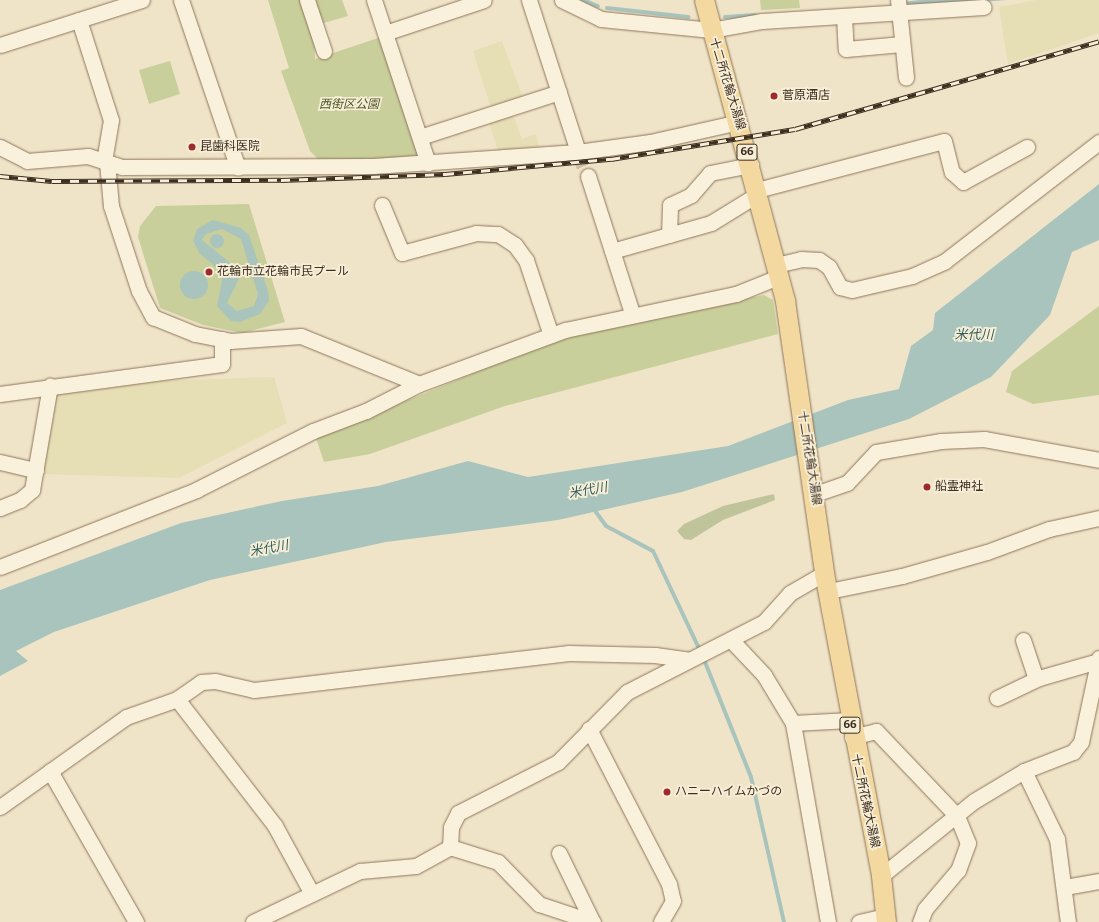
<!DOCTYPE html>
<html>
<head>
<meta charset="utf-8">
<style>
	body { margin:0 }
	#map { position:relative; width:1099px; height:922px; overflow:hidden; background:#f0e4c8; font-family:Bitter,"Noto Sans JP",serif }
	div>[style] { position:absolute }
	.farmland>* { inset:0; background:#e6deb5 }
	.green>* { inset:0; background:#c9cf9b }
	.cemetery>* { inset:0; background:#bfc49a }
	.water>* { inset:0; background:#a9c4bc }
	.round { border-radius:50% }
	.stream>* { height:4px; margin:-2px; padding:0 2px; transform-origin:2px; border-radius:2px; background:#a9c4bc }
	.minor-tunnel>* { height:15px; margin-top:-7.5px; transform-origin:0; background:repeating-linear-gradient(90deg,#ccc0a6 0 15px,transparent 0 23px) }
	.roads { filter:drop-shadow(0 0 1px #8d765c) drop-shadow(0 0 1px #8d765c) }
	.minor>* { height:15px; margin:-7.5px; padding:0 7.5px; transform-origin:7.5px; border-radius:7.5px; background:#faf1dc }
	.major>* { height:19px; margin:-9.5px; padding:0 9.5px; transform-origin:9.5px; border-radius:9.5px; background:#f3d9a0 }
	.rail>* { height:4.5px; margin-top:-2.25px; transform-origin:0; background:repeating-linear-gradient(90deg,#f7eed8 0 9px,#3d2e20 0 18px); box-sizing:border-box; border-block:1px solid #3d2e20 }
	.dots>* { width:11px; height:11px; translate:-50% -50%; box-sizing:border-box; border:2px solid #f7eed8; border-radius:50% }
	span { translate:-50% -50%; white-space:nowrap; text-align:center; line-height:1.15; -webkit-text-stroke:3.5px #f7eed8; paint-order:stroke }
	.shield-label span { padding:1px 3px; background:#f7eed8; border:1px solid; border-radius:3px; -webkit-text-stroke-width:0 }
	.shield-label { font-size:11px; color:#3d2e20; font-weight:700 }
	.street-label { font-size:12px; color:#3d2e20 }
	.poi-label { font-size:12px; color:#3d2e20 }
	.left { translate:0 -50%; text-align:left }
	.park-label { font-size:12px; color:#4d5a26; font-style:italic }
	.water-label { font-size:13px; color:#2f5d5a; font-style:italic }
</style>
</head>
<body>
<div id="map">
	<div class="farmland">
		<i style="clip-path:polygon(1036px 0,1099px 0,1099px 33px,1008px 64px,999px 7px)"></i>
		<i style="clip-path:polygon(502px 41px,524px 100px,492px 111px,473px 51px)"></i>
		<i style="clip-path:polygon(512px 112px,522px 139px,536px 134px,540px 150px,499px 154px,488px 119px)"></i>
		<i style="clip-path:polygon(274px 377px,287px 423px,179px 478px,42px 474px,53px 391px,156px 381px)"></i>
	</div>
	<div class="green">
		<i style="clip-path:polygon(268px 0,301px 0,314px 39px,315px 59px,381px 37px,424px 158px,320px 161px,310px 151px,281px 71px,289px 68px)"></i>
		<i style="clip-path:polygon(312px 0,342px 0,348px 16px,320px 24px)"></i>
		<i style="clip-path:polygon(760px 0,799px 0,800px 8px,761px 10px)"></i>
		<i style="clip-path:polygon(170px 61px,180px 94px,149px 104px,139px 70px)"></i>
		<i style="clip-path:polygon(249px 204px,285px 322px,242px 333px,203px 325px,160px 308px,138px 237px,140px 226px,156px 206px)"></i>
		<i style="clip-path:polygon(764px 295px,773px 300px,778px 334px,505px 406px,370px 454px,324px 462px,316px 438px,525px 352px,590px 331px)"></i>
		<i style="clip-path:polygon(1099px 306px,1099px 395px,1033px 404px,1006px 392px,1012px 371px)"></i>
	</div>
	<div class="cemetery">
		<i style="clip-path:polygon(774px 494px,775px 500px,723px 520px,691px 540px,684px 539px,677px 531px,684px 524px,723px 506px)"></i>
	</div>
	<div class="water">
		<i style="clip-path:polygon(919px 0,1007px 0,902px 8px,902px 2px)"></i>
		<i style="clip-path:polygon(1099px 184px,1099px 240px,1072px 252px,1050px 315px,991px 377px,909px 419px,682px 492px,558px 520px,386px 542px,210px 580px,54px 632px,16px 651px,28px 661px,0 676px,0 590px,181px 523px,282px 501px,378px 486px,468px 461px,528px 477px,728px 446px,848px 400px,899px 389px,911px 346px,933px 330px,935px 313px)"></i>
		<i style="clip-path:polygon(evenodd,213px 220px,241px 228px,249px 235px,268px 291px,269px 301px,260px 314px,240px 322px,231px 321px,217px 306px,222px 281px,220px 270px,200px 254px,193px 241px,197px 229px,213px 220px,222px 229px,241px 239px,258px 294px,254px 306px,237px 311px,227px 303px,239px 279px,239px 270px,202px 240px,206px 234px,222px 229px)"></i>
		<i class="round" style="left:210px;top:234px;width:14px;height:14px"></i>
		<i class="round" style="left:180px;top:271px;width:28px;height:28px"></i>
	</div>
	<div class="stream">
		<i style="left:583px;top:0;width:16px;rotate:22deg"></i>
		<i style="left:607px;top:8px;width:82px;rotate:6.3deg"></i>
		<i style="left:725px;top:17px;width:30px;rotate:-4deg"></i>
		<i style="left:593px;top:508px;width:22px;rotate:54deg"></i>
		<i style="left:606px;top:526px;width:53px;rotate:28deg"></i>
		<i style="left:653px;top:551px;width:117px;rotate:64.7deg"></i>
		<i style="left:703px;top:657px;width:129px;rotate:68.2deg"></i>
		<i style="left:751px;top:777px;width:149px;rotate:77.2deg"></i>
	</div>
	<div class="minor-tunnel">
		<i style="left:578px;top:152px;width:26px;rotate:67deg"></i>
	</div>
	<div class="roads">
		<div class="minor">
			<i style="left:181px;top:0;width:177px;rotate:71.3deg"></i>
			<i style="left:307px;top:0;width:54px;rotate:71.6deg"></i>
			<i style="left:374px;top:0;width:172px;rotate:71.7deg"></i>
			<i style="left:529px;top:0;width:160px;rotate:72.1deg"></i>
			<i style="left:562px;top:0;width:43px;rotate:26deg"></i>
			<i style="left:601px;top:19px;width:111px;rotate:5.7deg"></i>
			<i style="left:711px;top:30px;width:52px;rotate:-10deg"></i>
			<i style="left:762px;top:21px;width:222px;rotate:-3.6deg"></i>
			<i style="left:898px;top:0;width:78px;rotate:84.1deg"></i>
			<i style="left:844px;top:16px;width:33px;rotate:87deg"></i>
			<i style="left:846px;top:49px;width:56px;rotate:-5.1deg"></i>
			<i style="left:79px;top:20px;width:105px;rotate:72.3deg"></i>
			<i style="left:111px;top:120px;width:42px;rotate:99.7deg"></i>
			<i style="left:385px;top:33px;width:104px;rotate:-18.4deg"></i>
			<i style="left:0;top:45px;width:149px;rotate:-17.6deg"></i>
			<i style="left:420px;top:137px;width:146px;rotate:-17.9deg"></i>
			<i style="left:0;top:147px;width:30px;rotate:27deg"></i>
			<i style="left:27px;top:161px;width:61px;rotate:-4.7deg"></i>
			<i style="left:88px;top:156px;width:36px;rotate:18deg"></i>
			<i style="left:122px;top:167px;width:251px;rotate:-0.2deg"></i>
			<i style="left:373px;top:166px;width:205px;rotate:-3.9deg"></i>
			<i style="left:578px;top:152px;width:73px;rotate:-7.9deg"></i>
			<i style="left:650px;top:142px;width:91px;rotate:-12.7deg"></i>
			<i style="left:107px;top:162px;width:44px;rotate:84.8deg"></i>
			<i style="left:111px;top:206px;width:89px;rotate:71.8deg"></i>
			<i style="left:139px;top:291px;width:30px;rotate:62deg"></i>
			<i style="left:153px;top:317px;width:45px;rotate:22deg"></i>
			<i style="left:195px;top:334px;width:36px;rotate:11deg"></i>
			<i style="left:230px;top:341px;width:71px;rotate:-4deg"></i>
			<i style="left:301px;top:336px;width:127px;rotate:22.1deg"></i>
			<i style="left:588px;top:176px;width:144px;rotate:72.2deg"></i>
			<i style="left:757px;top:190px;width:193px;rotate:-14.7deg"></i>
			<i style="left:944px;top:141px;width:32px;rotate:76deg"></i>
			<i style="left:952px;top:172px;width:15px;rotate:42deg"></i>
			<i style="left:963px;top:182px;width:73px;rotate:-28.7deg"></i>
			<i style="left:382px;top:205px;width:52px;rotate:67.4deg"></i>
			<i style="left:402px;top:253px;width:77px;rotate:-15.1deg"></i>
			<i style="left:476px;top:233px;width:22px;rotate:3deg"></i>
			<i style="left:498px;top:234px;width:20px;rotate:33deg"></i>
			<i style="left:515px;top:245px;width:19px;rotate:54deg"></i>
			<i style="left:526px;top:260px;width:79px;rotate:71.6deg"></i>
			<i style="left:669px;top:235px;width:30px;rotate:-88deg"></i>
			<i style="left:670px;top:205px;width:23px;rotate:-25deg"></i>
			<i style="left:691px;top:195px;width:29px;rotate:-49deg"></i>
			<i style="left:710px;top:173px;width:42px;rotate:-11deg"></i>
			<i style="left:612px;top:251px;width:103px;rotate:-15.8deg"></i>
			<i style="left:711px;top:223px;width:55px;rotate:-31.7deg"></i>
			<i style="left:776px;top:265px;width:26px;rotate:-13deg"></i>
			<i style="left:801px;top:259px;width:18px;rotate:3deg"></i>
			<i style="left:819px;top:260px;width:12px;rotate:35deg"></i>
			<i style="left:829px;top:267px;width:23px;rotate:61deg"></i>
			<i style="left:840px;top:287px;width:12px;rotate:14deg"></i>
			<i style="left:852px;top:290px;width:62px;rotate:-13.1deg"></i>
			<i style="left:912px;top:276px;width:36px;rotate:-24deg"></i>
			<i style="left:945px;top:261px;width:195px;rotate:-37.7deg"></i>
			<i style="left:0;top:394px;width:224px;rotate:-7.7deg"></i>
			<i style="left:222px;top:364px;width:25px;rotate:-90deg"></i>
			<i style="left:0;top:462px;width:37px;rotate:13deg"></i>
			<i style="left:815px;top:494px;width:34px;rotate:-19deg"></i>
			<i style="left:847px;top:483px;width:42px;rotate:-46.9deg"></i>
			<i style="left:876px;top:452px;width:66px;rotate:-9.6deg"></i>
			<i style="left:941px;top:441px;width:43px;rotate:-2.7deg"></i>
			<i style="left:984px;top:439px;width:117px;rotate:10.3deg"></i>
			<i style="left:0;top:508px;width:22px;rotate:-22deg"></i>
			<i style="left:20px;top:500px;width:16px;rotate:-40deg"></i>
			<i style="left:32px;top:490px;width:106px;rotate:-80.2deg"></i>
			<i style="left:0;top:567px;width:211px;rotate:-21.4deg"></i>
			<i style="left:196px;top:490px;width:131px;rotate:-26.8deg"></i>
			<i style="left:313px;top:431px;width:57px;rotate:-20.7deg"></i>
			<i style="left:366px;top:411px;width:59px;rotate:-27deg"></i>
			<i style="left:419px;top:384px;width:156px;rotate:-20.3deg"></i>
			<i style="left:565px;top:330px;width:175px;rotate:-11.9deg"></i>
			<i style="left:736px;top:294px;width:45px;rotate:-22deg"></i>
			<i style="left:829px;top:591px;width:75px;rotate:-11.6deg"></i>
			<i style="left:902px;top:576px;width:88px;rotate:-15.8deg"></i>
			<i style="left:987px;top:552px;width:66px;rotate:-20.4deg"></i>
			<i style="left:1049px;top:529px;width:51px;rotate:-12.4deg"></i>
			<i style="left:1023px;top:640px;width:41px;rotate:71.6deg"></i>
			<i style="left:732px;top:641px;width:47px;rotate:46.7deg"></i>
			<i style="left:764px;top:675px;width:56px;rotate:58.9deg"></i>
			<i style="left:997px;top:698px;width:47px;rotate:-25.5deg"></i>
			<i style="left:1039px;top:678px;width:61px;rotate:-16.1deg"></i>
			<i style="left:177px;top:699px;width:160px;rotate:52.3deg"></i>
			<i style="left:275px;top:826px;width:77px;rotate:61.4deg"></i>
			<i style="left:589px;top:729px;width:174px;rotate:62.7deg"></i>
			<i style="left:669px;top:884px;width:17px;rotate:77deg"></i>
			<i style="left:673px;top:901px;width:24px;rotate:120deg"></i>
			<i style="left:852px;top:737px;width:25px;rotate:-14deg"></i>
			<i style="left:876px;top:731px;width:117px;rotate:46.4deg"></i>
			<i style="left:957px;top:816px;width:29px;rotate:68deg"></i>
			<i style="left:968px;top:843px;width:29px;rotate:110deg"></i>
			<i style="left:958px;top:870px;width:51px;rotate:130.2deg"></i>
			<i style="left:925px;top:909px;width:14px;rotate:111deg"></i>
			<i style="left:50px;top:771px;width:174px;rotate:60.3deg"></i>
			<i style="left:1024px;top:771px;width:76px;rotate:64.1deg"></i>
			<i style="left:1057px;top:839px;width:84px;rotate:82.5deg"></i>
			<i style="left:0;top:807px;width:155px;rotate:-35.5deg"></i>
			<i style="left:126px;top:717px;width:54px;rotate:-19.4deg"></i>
			<i style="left:177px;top:699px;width:29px;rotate:-35deg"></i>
			<i style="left:201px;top:682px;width:14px;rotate:-4deg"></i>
			<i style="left:215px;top:681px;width:40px;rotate:13deg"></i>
			<i style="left:254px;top:690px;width:317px;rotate:-6.7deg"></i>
			<i style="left:569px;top:653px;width:86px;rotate:1.3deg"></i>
			<i style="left:655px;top:655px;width:34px;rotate:8deg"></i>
			<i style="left:450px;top:847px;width:20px;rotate:-87deg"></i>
			<i style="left:451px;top:827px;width:16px;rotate:-63deg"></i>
			<i style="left:458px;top:813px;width:112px;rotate:-27deg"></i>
			<i style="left:558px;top:762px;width:98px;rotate:-45.4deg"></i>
			<i style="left:627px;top:692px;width:154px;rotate:-27.1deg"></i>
			<i style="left:764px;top:622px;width:39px;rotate:-48deg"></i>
			<i style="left:790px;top:593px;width:39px;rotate:-30deg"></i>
			<i style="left:559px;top:853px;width:76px;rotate:64.1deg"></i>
			<i style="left:881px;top:876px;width:119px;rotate:-38.9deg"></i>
			<i style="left:974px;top:801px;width:58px;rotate:-31deg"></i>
			<i style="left:1024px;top:771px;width:53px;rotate:-21.2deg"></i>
			<i style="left:1073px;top:752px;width:13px;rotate:-51deg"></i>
			<i style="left:1081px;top:742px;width:86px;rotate:-77.9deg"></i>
			<i style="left:1065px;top:887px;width:35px;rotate:-10deg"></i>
			<i style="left:253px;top:922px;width:119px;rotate:-25.5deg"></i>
			<i style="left:360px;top:871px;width:56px;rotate:-5.1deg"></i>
			<i style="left:416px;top:866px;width:39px;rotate:-29deg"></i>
			<i style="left:450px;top:847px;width:50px;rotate:17.4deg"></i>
			<i style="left:498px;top:862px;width:59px;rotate:45.7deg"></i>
			<i style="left:539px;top:904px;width:57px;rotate:18.4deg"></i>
			<i style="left:828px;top:922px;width:202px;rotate:-100deg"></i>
			<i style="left:793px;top:723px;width:57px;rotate:-3deg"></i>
			<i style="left:859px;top:922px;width:28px;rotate:-13deg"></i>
		</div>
		<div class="major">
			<i style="left:704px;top:0;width:312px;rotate:74.9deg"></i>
			<i style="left:785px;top:301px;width:275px;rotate:81.8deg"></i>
			<i style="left:824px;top:573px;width:308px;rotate:79.3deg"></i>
			<i style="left:881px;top:876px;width:46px;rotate:83.8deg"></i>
		</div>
	</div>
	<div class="rail">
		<i style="left:0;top:176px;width:52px;rotate:5.5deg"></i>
		<i style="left:52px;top:181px;width:229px;rotate:-0.3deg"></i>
		<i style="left:281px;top:180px;width:164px;rotate:-2.1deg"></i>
		<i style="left:445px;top:174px;width:167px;rotate:-5.2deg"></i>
		<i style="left:611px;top:159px;width:186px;rotate:-9.3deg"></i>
		<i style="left:795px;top:129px;width:316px;rotate:-16.1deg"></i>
	</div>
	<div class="dots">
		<i style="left:774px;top:96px;background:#9e2a2b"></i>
		<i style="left:192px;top:147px;background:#9e2a2b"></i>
		<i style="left:209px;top:272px;background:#9e2a2b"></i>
		<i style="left:927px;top:487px;background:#9e2a2b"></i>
		<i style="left:667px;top:792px;background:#9e2a2b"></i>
	</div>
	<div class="shield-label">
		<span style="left:747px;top:152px">66</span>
		<span style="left:850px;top:725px">66</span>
	</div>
	<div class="street-label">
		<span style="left:727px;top:84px;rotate:73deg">十二所花輪大湯線</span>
		<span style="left:809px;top:458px;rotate:81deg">十二所花輪大湯線</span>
		<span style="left:865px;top:801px;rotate:78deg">十二所花輪大湯線</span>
	</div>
	<div class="poi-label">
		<span class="left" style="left:782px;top:96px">菅原酒店</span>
		<span class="left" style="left:200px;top:147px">昆歯科医院</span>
		<span class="left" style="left:217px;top:272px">花輪市立花輪市民プール</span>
		<span class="left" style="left:935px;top:487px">船霊神社</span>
		<span class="left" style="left:675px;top:792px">ハニーハイムかづの</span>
	</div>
	<div class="park-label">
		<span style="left:349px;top:105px">西街区公園</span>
	</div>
	<div class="water-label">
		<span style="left:974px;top:335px">米代川</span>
		<span style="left:588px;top:491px;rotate:-10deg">米代川</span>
		<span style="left:269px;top:549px;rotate:-10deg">米代川</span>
	</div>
</div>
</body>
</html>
